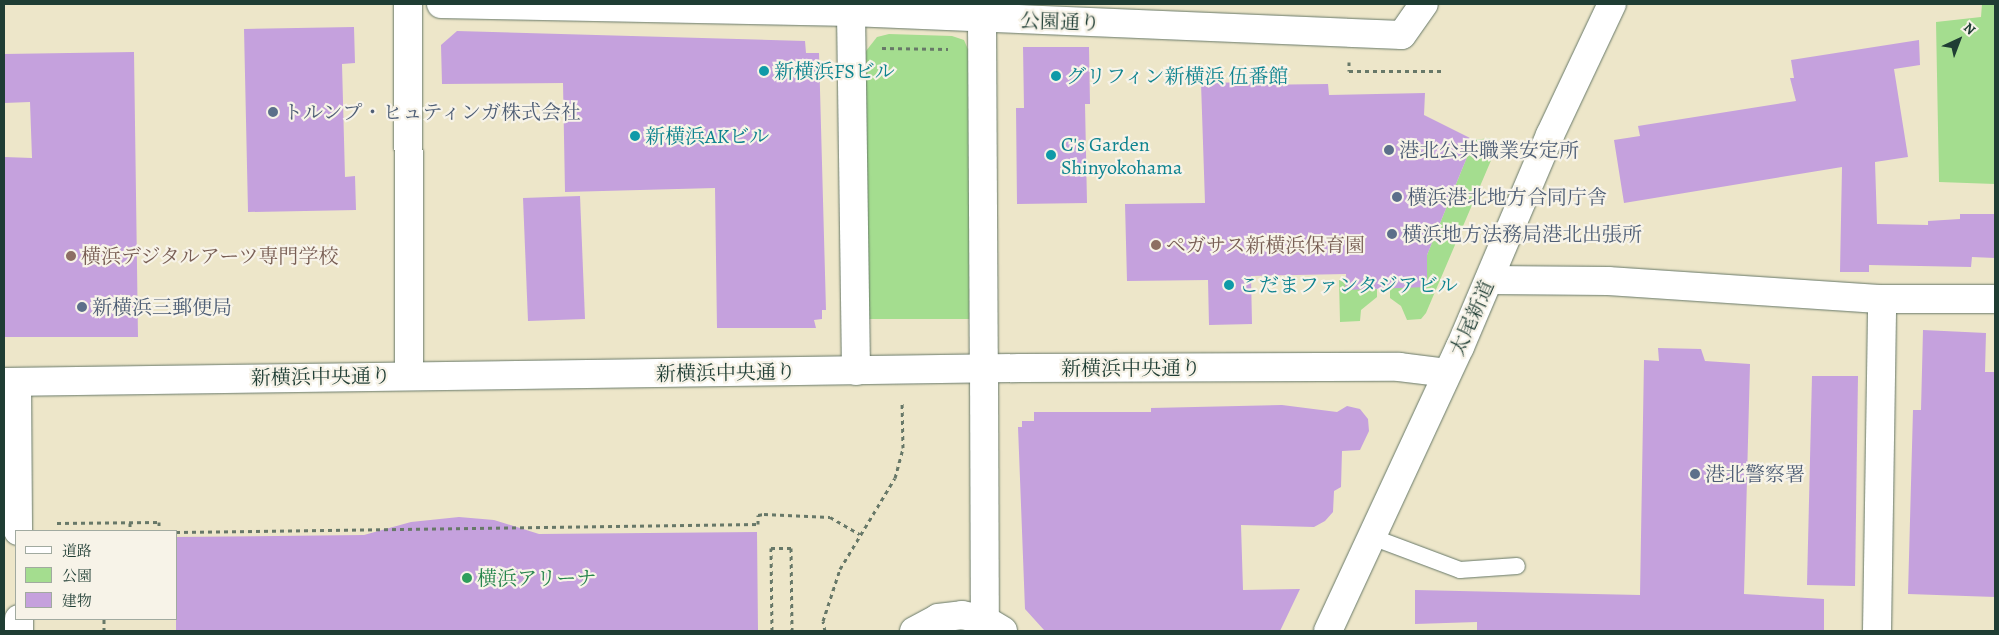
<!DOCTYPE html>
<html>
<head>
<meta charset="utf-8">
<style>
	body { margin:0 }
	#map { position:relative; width:1999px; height:635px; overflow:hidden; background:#ede6c9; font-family:Alegreya,"Noto Serif JP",serif }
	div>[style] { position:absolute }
	.green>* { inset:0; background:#a4dd8f }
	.building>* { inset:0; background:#c5a1dd }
	.path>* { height:3px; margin-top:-1.5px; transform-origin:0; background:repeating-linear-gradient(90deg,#677868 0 4px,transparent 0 8px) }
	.roads { filter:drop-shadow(0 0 1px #677868) drop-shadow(0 0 1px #677868) }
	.lane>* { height:16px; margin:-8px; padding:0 8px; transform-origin:8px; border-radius:8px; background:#fff }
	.street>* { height:28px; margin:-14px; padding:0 14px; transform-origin:14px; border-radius:14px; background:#fff }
	.secondary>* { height:28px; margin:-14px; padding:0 14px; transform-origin:14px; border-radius:14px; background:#fff }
	.dots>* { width:14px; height:14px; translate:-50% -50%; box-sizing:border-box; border:2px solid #f7f3e8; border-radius:50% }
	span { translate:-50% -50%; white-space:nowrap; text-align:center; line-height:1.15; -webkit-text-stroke:4.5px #f7f3e8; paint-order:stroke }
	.street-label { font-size:20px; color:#1f3d34 }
	.culture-label { font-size:20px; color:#0d838f }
	.left { translate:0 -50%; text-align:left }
	.service-label { font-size:20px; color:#4e5e75 }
	.education-label { font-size:20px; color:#785e54 }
	.leisure-label { font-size:20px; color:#27864d }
	.frame { position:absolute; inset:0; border:5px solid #1f3d34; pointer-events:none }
	.legend { position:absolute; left:15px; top:530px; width:162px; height:90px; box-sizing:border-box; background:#f7f3e8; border:1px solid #a1aaa0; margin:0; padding:6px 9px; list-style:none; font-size:15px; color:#1f3d34 }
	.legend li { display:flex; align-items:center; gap:10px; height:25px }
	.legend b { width:25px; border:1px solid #a1aaa0 }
	.north { position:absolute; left:1934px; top:15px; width:50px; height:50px; -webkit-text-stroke:4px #f7f3e8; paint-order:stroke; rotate:43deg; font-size:14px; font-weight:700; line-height:20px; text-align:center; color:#1f3d34 }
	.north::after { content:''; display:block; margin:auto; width:18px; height:22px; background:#1f3d34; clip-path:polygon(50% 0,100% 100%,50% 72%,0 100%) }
</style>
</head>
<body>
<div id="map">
	<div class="green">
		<i style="clip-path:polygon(1982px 4px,1995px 4px,1995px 184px,1939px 182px,1936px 22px,1981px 17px)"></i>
		<i style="clip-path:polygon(889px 34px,952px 36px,964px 40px,970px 54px,971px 319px,867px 319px,866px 51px,877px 37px)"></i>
		<i style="clip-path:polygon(1490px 138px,1498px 144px,1426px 313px,1421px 319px,1407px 320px,1401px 306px,1390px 298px,1390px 288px,1427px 255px,1474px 140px)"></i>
		<i style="clip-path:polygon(1339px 280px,1377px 289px,1377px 297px,1361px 310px,1360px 321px,1340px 322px)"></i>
	</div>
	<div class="building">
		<i style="clip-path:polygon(354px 27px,355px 63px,342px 64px,345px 177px,355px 176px,356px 210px,248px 212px,244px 29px)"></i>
		<i style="clip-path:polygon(457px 31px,805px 41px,806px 53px,819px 53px,826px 310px,822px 310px,822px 319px,814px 320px,816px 328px,717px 328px,715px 188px,565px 192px,563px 83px,442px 84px,441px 45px)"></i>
		<i style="clip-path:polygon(1919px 40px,1920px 65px,1894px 69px,1908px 157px,1875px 162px,1877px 224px,1928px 225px,1928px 221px,1960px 219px,1960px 214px,1995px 214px,1995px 258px,1972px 257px,1971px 267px,1869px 265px,1869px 272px,1840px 272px,1842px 167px,1624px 203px,1614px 140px,1640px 136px,1638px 126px,1796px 101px,1790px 78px,1794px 78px,1791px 60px)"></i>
		<i style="clip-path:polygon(1023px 47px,1089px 47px,1090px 104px,1085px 104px,1087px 203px,1017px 204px,1016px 108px,1024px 108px)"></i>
		<i style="clip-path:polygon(134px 52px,138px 337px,4px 337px,4px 157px,32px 158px,30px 102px,4px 103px,4px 54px)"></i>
		<i style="clip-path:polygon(1260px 82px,1260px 85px,1328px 84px,1329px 95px,1425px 93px,1424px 115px,1474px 140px,1427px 255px,1427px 287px,1345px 290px,1346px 274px,1251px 276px,1252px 324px,1209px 325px,1208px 280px,1127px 281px,1125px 204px,1205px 203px,1201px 83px)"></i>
		<i style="clip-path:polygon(580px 196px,585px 319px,528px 321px,523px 198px)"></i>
		<i style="clip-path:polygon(1923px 330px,1986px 333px,1985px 372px,1995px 372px,1995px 597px,1908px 594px,1913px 410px,1921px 410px)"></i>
		<i style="clip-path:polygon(1658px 348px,1701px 349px,1705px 361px,1750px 364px,1744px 594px,1824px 599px,1824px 631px,1477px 631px,1477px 622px,1415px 624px,1415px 590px,1640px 595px,1644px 360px,1659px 361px)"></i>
		<i style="clip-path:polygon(1812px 376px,1858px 376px,1855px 586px,1807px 585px)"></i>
		<i style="clip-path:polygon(1282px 405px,1337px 412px,1347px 406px,1360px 409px,1368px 419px,1369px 431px,1360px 450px,1342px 451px,1341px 487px,1334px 491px,1333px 512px,1325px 521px,1314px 527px,1241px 525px,1243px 590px,1300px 589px,1280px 631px,1044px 630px,1025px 609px,1018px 427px,1022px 427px,1022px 421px,1034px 421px,1034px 412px,1151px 412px,1151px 408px)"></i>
		<i style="clip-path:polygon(459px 517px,494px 520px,539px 534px,757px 532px,758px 631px,176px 631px,176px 537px,364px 535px,411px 522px)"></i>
	</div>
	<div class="path">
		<i style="left:882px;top:48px;width:66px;rotate:0.9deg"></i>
		<i style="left:1349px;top:62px;width:9px;rotate:90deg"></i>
		<i style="left:1349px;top:71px;width:95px"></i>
		<i style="left:57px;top:523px;width:102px;rotate:-0.6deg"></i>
		<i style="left:159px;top:522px;width:9px;rotate:90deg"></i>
		<i style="left:130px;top:523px;width:8px;rotate:90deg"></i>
		<i style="left:176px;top:532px;width:582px;rotate:-0.79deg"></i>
		<i style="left:758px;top:524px;width:9px;rotate:-90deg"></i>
		<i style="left:758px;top:515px;width:6px;rotate:-9deg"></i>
		<i style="left:764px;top:514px;width:66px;rotate:2.6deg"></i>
		<i style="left:830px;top:517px;width:34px;rotate:30deg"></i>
		<i style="left:104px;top:631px;width:12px;rotate:-90deg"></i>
		<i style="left:772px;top:631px;width:83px;rotate:-90.7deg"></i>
		<i style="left:771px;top:548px;width:20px"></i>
		<i style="left:791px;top:548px;width:83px;rotate:89.3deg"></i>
		<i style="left:825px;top:631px;width:10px;rotate:-101deg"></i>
		<i style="left:823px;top:621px;width:55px;rotate:-71.9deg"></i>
		<i style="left:840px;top:569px;width:106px;rotate:-58.9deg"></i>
		<i style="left:895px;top:478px;width:31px;rotate:-75deg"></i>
		<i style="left:903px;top:448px;width:46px;rotate:-91.2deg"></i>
	</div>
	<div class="roads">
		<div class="lane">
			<i style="left:1372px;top:537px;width:94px;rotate:20.6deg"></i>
			<i style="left:1460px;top:570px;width:57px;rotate:-4deg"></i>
		</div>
		<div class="street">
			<i style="left:441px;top:4px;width:410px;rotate:1.1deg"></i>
			<i style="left:851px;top:12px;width:551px;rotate:2.39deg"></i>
			<i style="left:1402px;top:35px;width:38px;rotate:-55deg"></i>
			<i style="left:851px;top:12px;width:359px;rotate:89.2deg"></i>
			<i style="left:982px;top:18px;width:350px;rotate:89.7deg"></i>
			<i style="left:914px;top:631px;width:27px;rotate:-28deg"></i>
			<i style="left:938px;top:618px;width:24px;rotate:-7deg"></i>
			<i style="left:962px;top:615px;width:24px;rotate:12deg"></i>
			<i style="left:985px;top:620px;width:21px;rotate:31deg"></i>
			<i style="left:1877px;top:631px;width:332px;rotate:-89.1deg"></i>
		</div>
		<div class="secondary">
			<i style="left:408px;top:4px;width:372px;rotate:89.8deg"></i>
			<i style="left:1489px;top:280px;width:119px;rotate:0.5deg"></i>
			<i style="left:1608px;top:281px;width:275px;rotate:3.8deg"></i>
			<i style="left:1882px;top:299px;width:113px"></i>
			<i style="left:984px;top:368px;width:252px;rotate:89.8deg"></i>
			<i style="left:4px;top:382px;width:1016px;rotate:-0.79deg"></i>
			<i style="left:1020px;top:368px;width:379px;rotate:-0.2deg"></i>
			<i style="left:1399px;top:367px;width:48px;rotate:7.1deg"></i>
			<i style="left:17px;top:382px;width:149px;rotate:89.6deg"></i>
			<i style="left:19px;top:619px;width:12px;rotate:90deg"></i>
			<i style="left:1328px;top:631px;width:313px;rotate:-65.1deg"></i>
			<i style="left:1460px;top:347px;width:230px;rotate:-67deg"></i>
			<i style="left:1550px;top:135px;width:145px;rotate:-64.7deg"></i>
		</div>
	</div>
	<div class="dots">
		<i style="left:764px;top:71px;background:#0f9aa8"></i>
		<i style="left:1056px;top:76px;background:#0f9aa8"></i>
		<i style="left:273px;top:112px;background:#5c6f8a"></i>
		<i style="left:635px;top:136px;background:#0f9aa8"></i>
		<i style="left:1389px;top:150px;background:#5c6f8a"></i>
		<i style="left:1051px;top:155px;background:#0f9aa8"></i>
		<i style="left:1397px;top:197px;background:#5c6f8a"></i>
		<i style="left:1392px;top:234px;background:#5c6f8a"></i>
		<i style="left:1156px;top:245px;background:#8d6e63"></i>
		<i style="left:71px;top:256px;background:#8d6e63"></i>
		<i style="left:1229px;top:285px;background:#0f9aa8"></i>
		<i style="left:82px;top:307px;background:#5c6f8a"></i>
		<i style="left:1695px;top:474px;background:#5c6f8a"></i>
		<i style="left:467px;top:578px;background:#2e9e5b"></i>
	</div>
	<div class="street-label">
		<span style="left:1060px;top:22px;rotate:2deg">公園通り</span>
		<span style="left:1472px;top:318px;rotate:-66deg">太尾新道</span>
		<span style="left:1131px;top:368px">新横浜中央通り</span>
		<span style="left:726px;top:373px;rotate:-1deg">新横浜中央通り</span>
		<span style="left:321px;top:377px;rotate:-1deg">新横浜中央通り</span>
	</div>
	<div class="culture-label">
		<span class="left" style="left:774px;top:71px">新横浜FSビル</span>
		<span class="left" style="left:1066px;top:76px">グリフィン新横浜 伍番館</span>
		<span class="left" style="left:645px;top:136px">新横浜AKビル</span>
		<span class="left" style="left:1061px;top:156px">C's Garden<br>Shinyokohama</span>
		<span class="left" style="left:1239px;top:285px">こだまファンタジアビル</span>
	</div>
	<div class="service-label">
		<span class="left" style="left:283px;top:112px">トルンプ・ヒュティンガ株式会社</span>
		<span class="left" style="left:1399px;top:150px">港北公共職業安定所</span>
		<span class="left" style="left:1407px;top:197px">横浜港北地方合同庁舎</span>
		<span class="left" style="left:1402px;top:234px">横浜地方法務局港北出張所</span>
		<span class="left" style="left:92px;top:307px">新横浜三郵便局</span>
		<span class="left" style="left:1705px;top:474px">港北警察署</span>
	</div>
	<div class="education-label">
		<span class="left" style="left:1166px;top:245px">ペガサス新横浜保育園</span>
		<span class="left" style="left:81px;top:256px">横浜デジタルアーツ専門学校</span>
	</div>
	<div class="leisure-label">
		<span class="left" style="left:477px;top:578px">横浜アリーナ</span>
	</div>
	<div class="frame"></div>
	<ul class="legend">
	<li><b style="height:6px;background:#fff"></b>道路</li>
	<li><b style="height:14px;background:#a4dd8f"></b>公園</li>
	<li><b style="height:14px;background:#c5a1dd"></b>建物</li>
	</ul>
	<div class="north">N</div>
</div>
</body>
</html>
